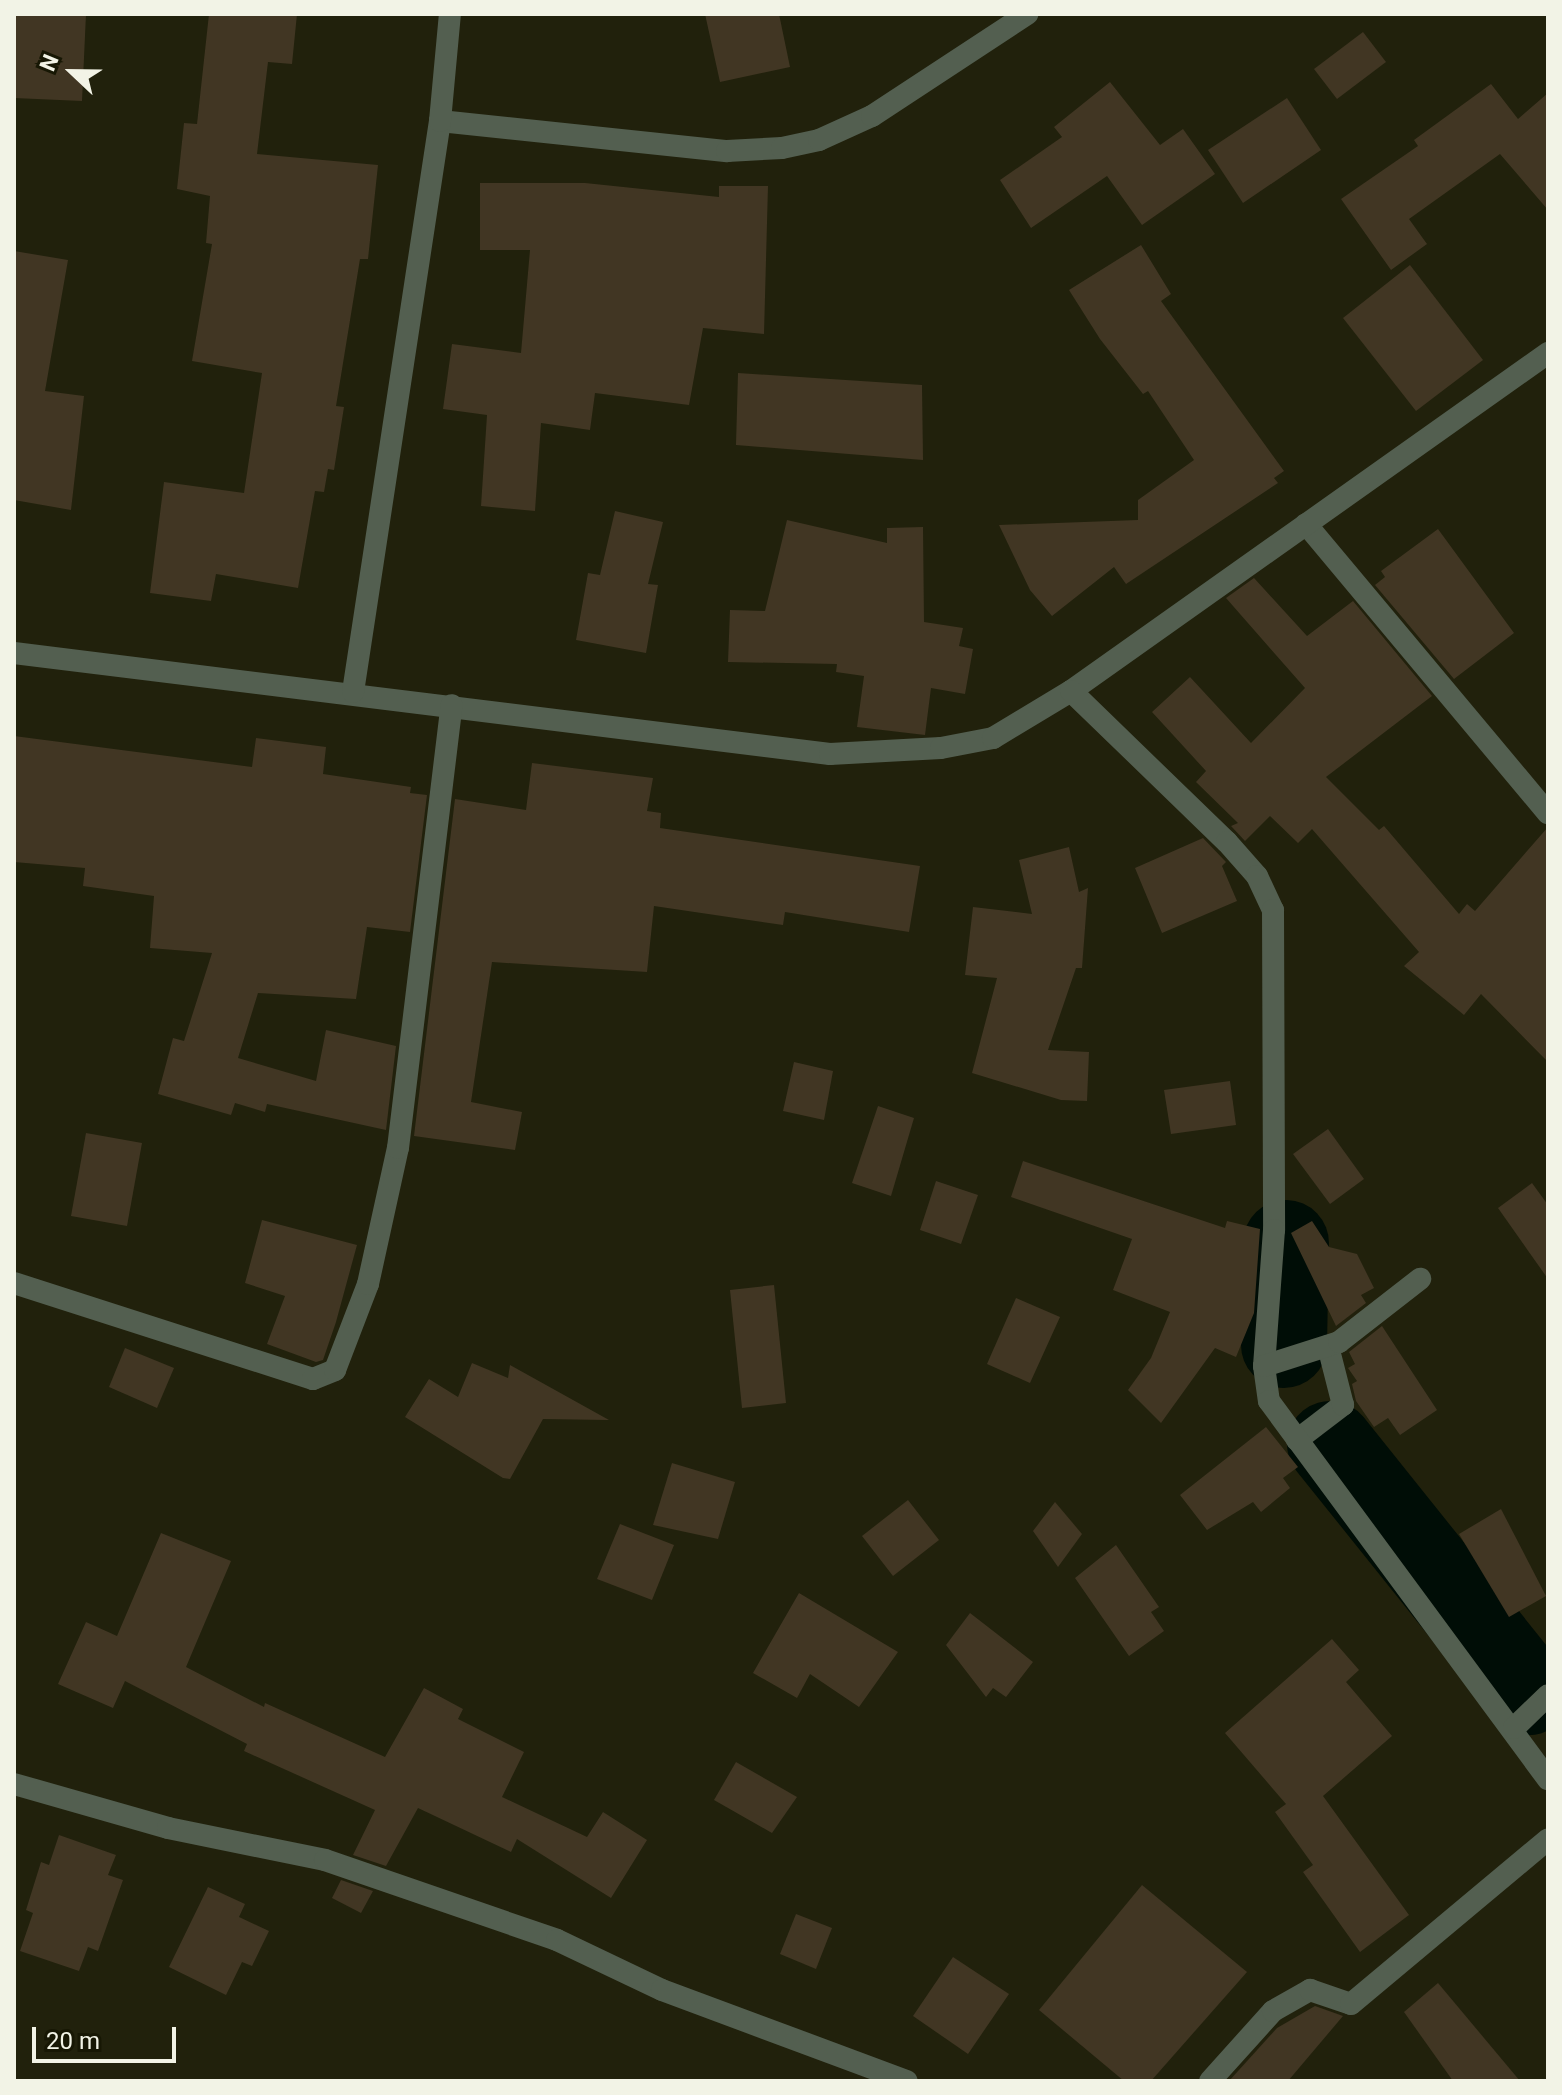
<!DOCTYPE html>
<html>
<head>
<meta charset="utf-8">
<style>
	body { margin:0 }
	#map { position:relative; width:1562px; height:2095px; overflow:hidden; background:#21210c; font-family:Roboto,sans-serif }
	div>[style] { position:absolute }
	.river>* { height:86px; margin:-43px; padding:0 43px; transform-origin:43px; border-radius:43px; background:#000d06 }
	.building>* { inset:0; background:#413623 }
	.service>* { height:22px; margin:-11px; padding:0 11px; transform-origin:11px; border-radius:11px; background:#535f50 }
	.minor>* { height:22px; margin:-11px; padding:0 11px; transform-origin:11px; border-radius:11px; background:#535f50 }
	span { translate:-50% -50%; white-space:nowrap; text-align:center; line-height:1.15; -webkit-text-stroke:6px #171704; paint-order:stroke }
	.frame { position:absolute; inset:0; border:16px solid #f2f3e6; pointer-events:none }
	.north { position:absolute; left:32px; top:32px; width:80px; height:80px; -webkit-text-stroke:6px #171704; paint-order:stroke; rotate:292deg; font-size:22px; font-weight:700; line-height:32px; text-align:center; color:#f2f3e6 }
	.north::after { content:''; display:block; margin:auto; width:28px; height:36px; background:#f2f3e6; clip-path:polygon(50% 0,100% 100%,50% 72%,0 100%) }
	.scale { position:absolute; left:32px; top:2027px; width:144px; height:36px; box-sizing:border-box; border:4px solid #f2f3e6; border-top:0; padding-left:10px; font-size:24px; line-height:28px; white-space:nowrap; color:#f2f3e6; -webkit-text-stroke:6px #171704; paint-order:stroke }
</style>
</head>
<body>
<div id="map">
	<div class="river">
		<i style="left:1284px;top:1345px;width:102px;rotate:-88.9deg"></i>
		<i style="left:1330px;top:1444px;width:318px;rotate:51.3deg"></i>
	</div>
	<div class="building">
		<i style="clip-path:polygon(14px 14px,86px 14px,82px 101px,14px 98px)"></i>
		<i style="clip-path:polygon(209px 14px,297px 14px,292px 64px,268px 62px,257px 154px,378px 165px,368px 259px,360px 259px,336px 406px,344px 407px,334px 470px,328px 469px,324px 492px,315px 491px,298px 588px,216px 574px,211px 601px,150px 593px,164px 482px,244px 493px,262px 373px,192px 361px,212px 244px,206px 243px,210px 196px,177px 189px,184px 123px,197px 124px)"></i>
		<i style="clip-path:polygon(705px 14px,779px 14px,790px 67px,720px 82px)"></i>
		<i style="clip-path:polygon(1363px 32px,1386px 62px,1337px 99px,1314px 69px)"></i>
		<i style="clip-path:polygon(1110px 82px,1160px 145px,1183px 129px,1215px 174px,1142px 225px,1107px 176px,1031px 228px,1000px 180px,1062px 137px,1054px 127px)"></i>
		<i style="clip-path:polygon(1491px 84px,1518px 119px,1548px 93px,1548px 210px,1500px 154px,1409px 219px,1427px 244px,1391px 270px,1341px 199px,1418px 146px,1414px 140px)"></i>
		<i style="clip-path:polygon(1287px 98px,1321px 150px,1243px 203px,1208px 150px)"></i>
		<i style="clip-path:polygon(480px 183px,585px 183px,719px 197px,719px 186px,768px 186px,764px 334px,703px 328px,689px 405px,595px 393px,590px 430px,541px 423px,535px 511px,481px 506px,487px 415px,443px 409px,452px 344px,521px 353px,530px 250px,480px 250px)"></i>
		<i style="clip-path:polygon(1141px 245px,1171px 294px,1161px 301px,1284px 471px,1274px 478px,1278px 483px,1126px 584px,1114px 567px,1052px 616px,1030px 590px,999px 525px,1138px 520px,1138px 500px,1194px 460px,1148px 391px,1143px 394px,1100px 339px,1069px 290px)"></i>
		<i style="clip-path:polygon(14px 251px,68px 260px,45px 391px,84px 396px,71px 510px,14px 500px)"></i>
		<i style="clip-path:polygon(1410px 265px,1483px 360px,1416px 411px,1343px 318px)"></i>
		<i style="clip-path:polygon(738px 373px,922px 385px,923px 460px,736px 445px)"></i>
		<i style="clip-path:polygon(615px 511px,663px 522px,648px 584px,658px 585px,646px 653px,576px 640px,588px 573px,600px 575px)"></i>
		<i style="clip-path:polygon(787px 520px,887px 543px,887px 528px,923px 527px,924px 622px,963px 628px,959px 646px,973px 649px,965px 694px,931px 688px,925px 735px,857px 727px,864px 676px,836px 672px,837px 664px,728px 662px,730px 610px,765px 611px)"></i>
		<i style="clip-path:polygon(1438px 529px,1514px 633px,1454px 679px,1375px 585px,1385px 577px,1381px 571px)"></i>
		<i style="clip-path:polygon(1254px 578px,1307px 636px,1353px 601px,1432px 696px,1326px 777px,1379px 830px,1384px 826px,1459px 914px,1467px 904px,1475px 911px,1548px 827px,1548px 1062px,1481px 994px,1464px 1015px,1404px 966px,1419px 952px,1312px 829px,1298px 843px,1270px 816px,1245px 841px,1231px 826px,1238px 823px,1196px 782px,1206px 771px,1152px 712px,1190px 677px,1251px 743px,1305px 688px,1226px 598px)"></i>
		<i style="clip-path:polygon(14px 736px,252px 767px,256px 738px,326px 747px,323px 774px,411px 787px,410px 793px,427px 795px,410px 932px,367px 927px,356px 999px,258px 993px,238px 1058px,316px 1081px,326px 1030px,396px 1046px,386px 1130px,267px 1104px,265px 1112px,235px 1103px,231px 1115px,158px 1094px,173px 1038px,184px 1041px,212px 953px,150px 948px,154px 896px,83px 886px,85px 868px,14px 862px)"></i>
		<i style="clip-path:polygon(532px 763px,653px 778px,647px 811px,661px 813px,660px 828px,920px 866px,909px 932px,785px 912px,783px 925px,654px 906px,647px 972px,492px 962px,471px 1102px,522px 1112px,515px 1150px,414px 1136px,455px 799px,526px 810px)"></i>
		<i style="clip-path:polygon(1203px 838px,1226px 862px,1222px 866px,1237px 901px,1162px 933px,1135px 868px)"></i>
		<i style="clip-path:polygon(1069px 847px,1079px 892px,1088px 888px,1082px 968px,1076px 968px,1048px 1050px,1089px 1052px,1087px 1101px,1061px 1100px,972px 1073px,997px 978px,965px 975px,973px 907px,1032px 914px,1019px 860px)"></i>
		<i style="clip-path:polygon(794px 1062px,833px 1071px,824px 1120px,783px 1111px)"></i>
		<i style="clip-path:polygon(1230px 1081px,1236px 1125px,1171px 1134px,1164px 1090px)"></i>
		<i style="clip-path:polygon(878px 1106px,914px 1118px,891px 1196px,852px 1183px)"></i>
		<i style="clip-path:polygon(1328px 1129px,1364px 1179px,1330px 1204px,1293px 1154px)"></i>
		<i style="clip-path:polygon(86px 1133px,142px 1143px,127px 1226px,71px 1216px)"></i>
		<i style="clip-path:polygon(1023px 1161px,1225px 1228px,1227px 1221px,1260px 1229px,1254px 1313px,1236px 1357px,1215px 1348px,1161px 1423px,1128px 1390px,1151px 1358px,1170px 1312px,1113px 1290px,1132px 1239px,1011px 1197px)"></i>
		<i style="clip-path:polygon(936px 1181px,978px 1195px,961px 1244px,920px 1230px)"></i>
		<i style="clip-path:polygon(1532px 1183px,1548px 1205px,1548px 1279px,1498px 1208px)"></i>
		<i style="clip-path:polygon(262px 1220px,357px 1245px,336px 1322px,323px 1360px,316px 1362px,267px 1344px,285px 1296px,245px 1283px)"></i>
		<i style="clip-path:polygon(1312px 1221px,1329px 1247px,1357px 1254px,1374px 1288px,1361px 1295px,1366px 1303px,1336px 1326px,1291px 1233px)"></i>
		<i style="clip-path:polygon(774px 1285px,786px 1403px,742px 1408px,730px 1290px)"></i>
		<i style="clip-path:polygon(1016px 1298px,1060px 1317px,1030px 1383px,987px 1364px)"></i>
		<i style="clip-path:polygon(1382px 1326px,1437px 1410px,1400px 1435px,1388px 1418px,1374px 1427px,1356px 1401px,1352px 1384px,1357px 1381px,1348px 1368px,1355px 1364px,1349px 1352px)"></i>
		<i style="clip-path:polygon(125px 1348px,174px 1368px,157px 1408px,109px 1387px)"></i>
		<i style="clip-path:polygon(472px 1363px,508px 1378px,510px 1365px,609px 1420px,543px 1419px,510px 1479px,503px 1478px,405px 1417px,429px 1379px,458px 1397px)"></i>
		<i style="clip-path:polygon(1266px 1427px,1298px 1467px,1283px 1478px,1290px 1488px,1261px 1512px,1253px 1502px,1207px 1530px,1180px 1495px)"></i>
		<i style="clip-path:polygon(672px 1463px,735px 1482px,718px 1539px,653px 1525px)"></i>
		<i style="clip-path:polygon(908px 1500px,939px 1540px,893px 1576px,862px 1536px)"></i>
		<i style="clip-path:polygon(1055px 1502px,1082px 1534px,1058px 1567px,1033px 1531px)"></i>
		<i style="clip-path:polygon(1501px 1509px,1546px 1596px,1509px 1617px,1459px 1534px)"></i>
		<i style="clip-path:polygon(620px 1524px,674px 1545px,652px 1600px,597px 1579px)"></i>
		<i style="clip-path:polygon(161px 1533px,231px 1561px,186px 1667px,264px 1707px,265px 1703px,385px 1757px,424px 1688px,463px 1709px,458px 1719px,524px 1752px,502px 1797px,587px 1837px,603px 1812px,647px 1840px,611px 1898px,517px 1839px,511px 1852px,418px 1808px,386px 1866px,353px 1855px,375px 1810px,244px 1751px,247px 1744px,125px 1681px,113px 1708px,58px 1684px,86px 1622px,117px 1636px)"></i>
		<i style="clip-path:polygon(1116px 1545px,1159px 1607px,1151px 1612px,1164px 1631px,1129px 1656px,1075px 1578px)"></i>
		<i style="clip-path:polygon(799px 1593px,898px 1652px,859px 1707px,810px 1674px,797px 1698px,753px 1673px)"></i>
		<i style="clip-path:polygon(970px 1613px,1033px 1662px,1006px 1697px,993px 1688px,986px 1697px,946px 1645px)"></i>
		<i style="clip-path:polygon(1332px 1639px,1359px 1670px,1346px 1682px,1392px 1736px,1323px 1796px,1409px 1915px,1360px 1952px,1303px 1872px,1313px 1865px,1275px 1812px,1286px 1804px,1225px 1733px)"></i>
		<i style="clip-path:polygon(736px 1762px,797px 1797px,772px 1833px,714px 1800px)"></i>
		<i style="clip-path:polygon(59px 1835px,116px 1855px,108px 1875px,123px 1880px,98px 1951px,88px 1947px,79px 1971px,20px 1951px,33px 1913px,26px 1910px,41px 1862px,49px 1865px)"></i>
		<i style="clip-path:polygon(341px 1880px,373px 1891px,361px 1913px,332px 1898px)"></i>
		<i style="clip-path:polygon(1142px 1885px,1247px 1972px,1151px 2081px,1124px 2081px,1039px 2010px)"></i>
		<i style="clip-path:polygon(208px 1887px,245px 1904px,239px 1917px,269px 1931px,252px 1966px,242px 1962px,226px 1995px,169px 1967px)"></i>
		<i style="clip-path:polygon(796px 1914px,832px 1928px,816px 1969px,780px 1954px)"></i>
		<i style="clip-path:polygon(953px 1957px,1009px 1994px,968px 2054px,913px 2016px)"></i>
		<i style="clip-path:polygon(1438px 1983px,1520px 2081px,1453px 2081px,1404px 2012px)"></i>
		<i style="clip-path:polygon(1315px 2006px,1343px 2016px,1288px 2081px,1229px 2081px,1277px 2028px)"></i>
	</div>
	<div class="service">
		<i style="left:1297px;top:1440px;width:58px;rotate:-37.3deg"></i>
		<i style="left:1343px;top:1405px;width:61px;rotate:-104.3deg"></i>
	</div>
	<div class="minor">
		<i style="left:440px;top:121px;width:289px;rotate:6deg"></i>
		<i style="left:727px;top:151px;width:55px;rotate:-3.1deg"></i>
		<i style="left:782px;top:148px;width:38px;rotate:-12deg"></i>
		<i style="left:819px;top:140px;width:58px;rotate:-24.4deg"></i>
		<i style="left:872px;top:116px;width:186px;rotate:-33.3deg"></i>
		<i style="left:1306px;top:524px;width:377px;rotate:50.1deg"></i>
		<i style="left:14px;top:653px;width:822px;rotate:7.06deg"></i>
		<i style="left:830px;top:754px;width:111px;rotate:-3.1deg"></i>
		<i style="left:941px;top:748px;width:53px;rotate:-10.9deg"></i>
		<i style="left:993px;top:738px;width:91px;rotate:-31.1deg"></i>
		<i style="left:1071px;top:691px;width:585px;rotate:-35.32deg"></i>
		<i style="left:1071px;top:691px;width:217px;rotate:44.1deg"></i>
		<i style="left:1227px;top:842px;width:45px;rotate:48.6deg"></i>
		<i style="left:1257px;top:876px;width:38px;rotate:65deg"></i>
		<i style="left:1273px;top:910px;width:320px;rotate:89.8deg"></i>
		<i style="left:1274px;top:1230px;width:136px;rotate:94.2deg"></i>
		<i style="left:1264px;top:1366px;width:35px;rotate:82deg"></i>
		<i style="left:1269px;top:1401px;width:470px;rotate:53.6deg"></i>
		<i style="left:353px;top:692px;width:578px;rotate:-81.34deg"></i>
		<i style="left:440px;top:121px;width:107px;rotate:-84.7deg"></i>
		<i style="left:14px;top:1283px;width:314px;rotate:17.8deg"></i>
		<i style="left:313px;top:1379px;width:24px;rotate:-22deg"></i>
		<i style="left:335px;top:1370px;width:92px;rotate:-69deg"></i>
		<i style="left:368px;top:1284px;width:139px;rotate:-77.6deg"></i>
		<i style="left:398px;top:1148px;width:446px;rotate:-83.1deg"></i>
		<i style="left:1264px;top:1366px;width:79px;rotate:-17.7deg"></i>
		<i style="left:1339px;top:1342px;width:103px;rotate:-37.9deg"></i>
		<i style="left:1514px;top:1728px;width:47px;rotate:-44.1deg"></i>
		<i style="left:14px;top:1784px;width:160px;rotate:15.9deg"></i>
		<i style="left:168px;top:1828px;width:160px;rotate:11.5deg"></i>
		<i style="left:325px;top:1860px;width:245px;rotate:19deg"></i>
		<i style="left:557px;top:1940px;width:116px;rotate:25.5deg"></i>
		<i style="left:662px;top:1990px;width:261px;rotate:20.4deg"></i>
		<i style="left:1210px;top:2081px;width:94px;rotate:-48deg"></i>
		<i style="left:1273px;top:2011px;width:43px;rotate:-29.6deg"></i>
		<i style="left:1310px;top:1990px;width:43px;rotate:18.9deg"></i>
		<i style="left:1351px;top:2004px;width:257px;rotate:-39.9deg"></i>
	</div>
	<div class="frame"></div>
	<div class="north">N</div>
	<div class="scale">20 m</div>
</div>
</body>
</html>
